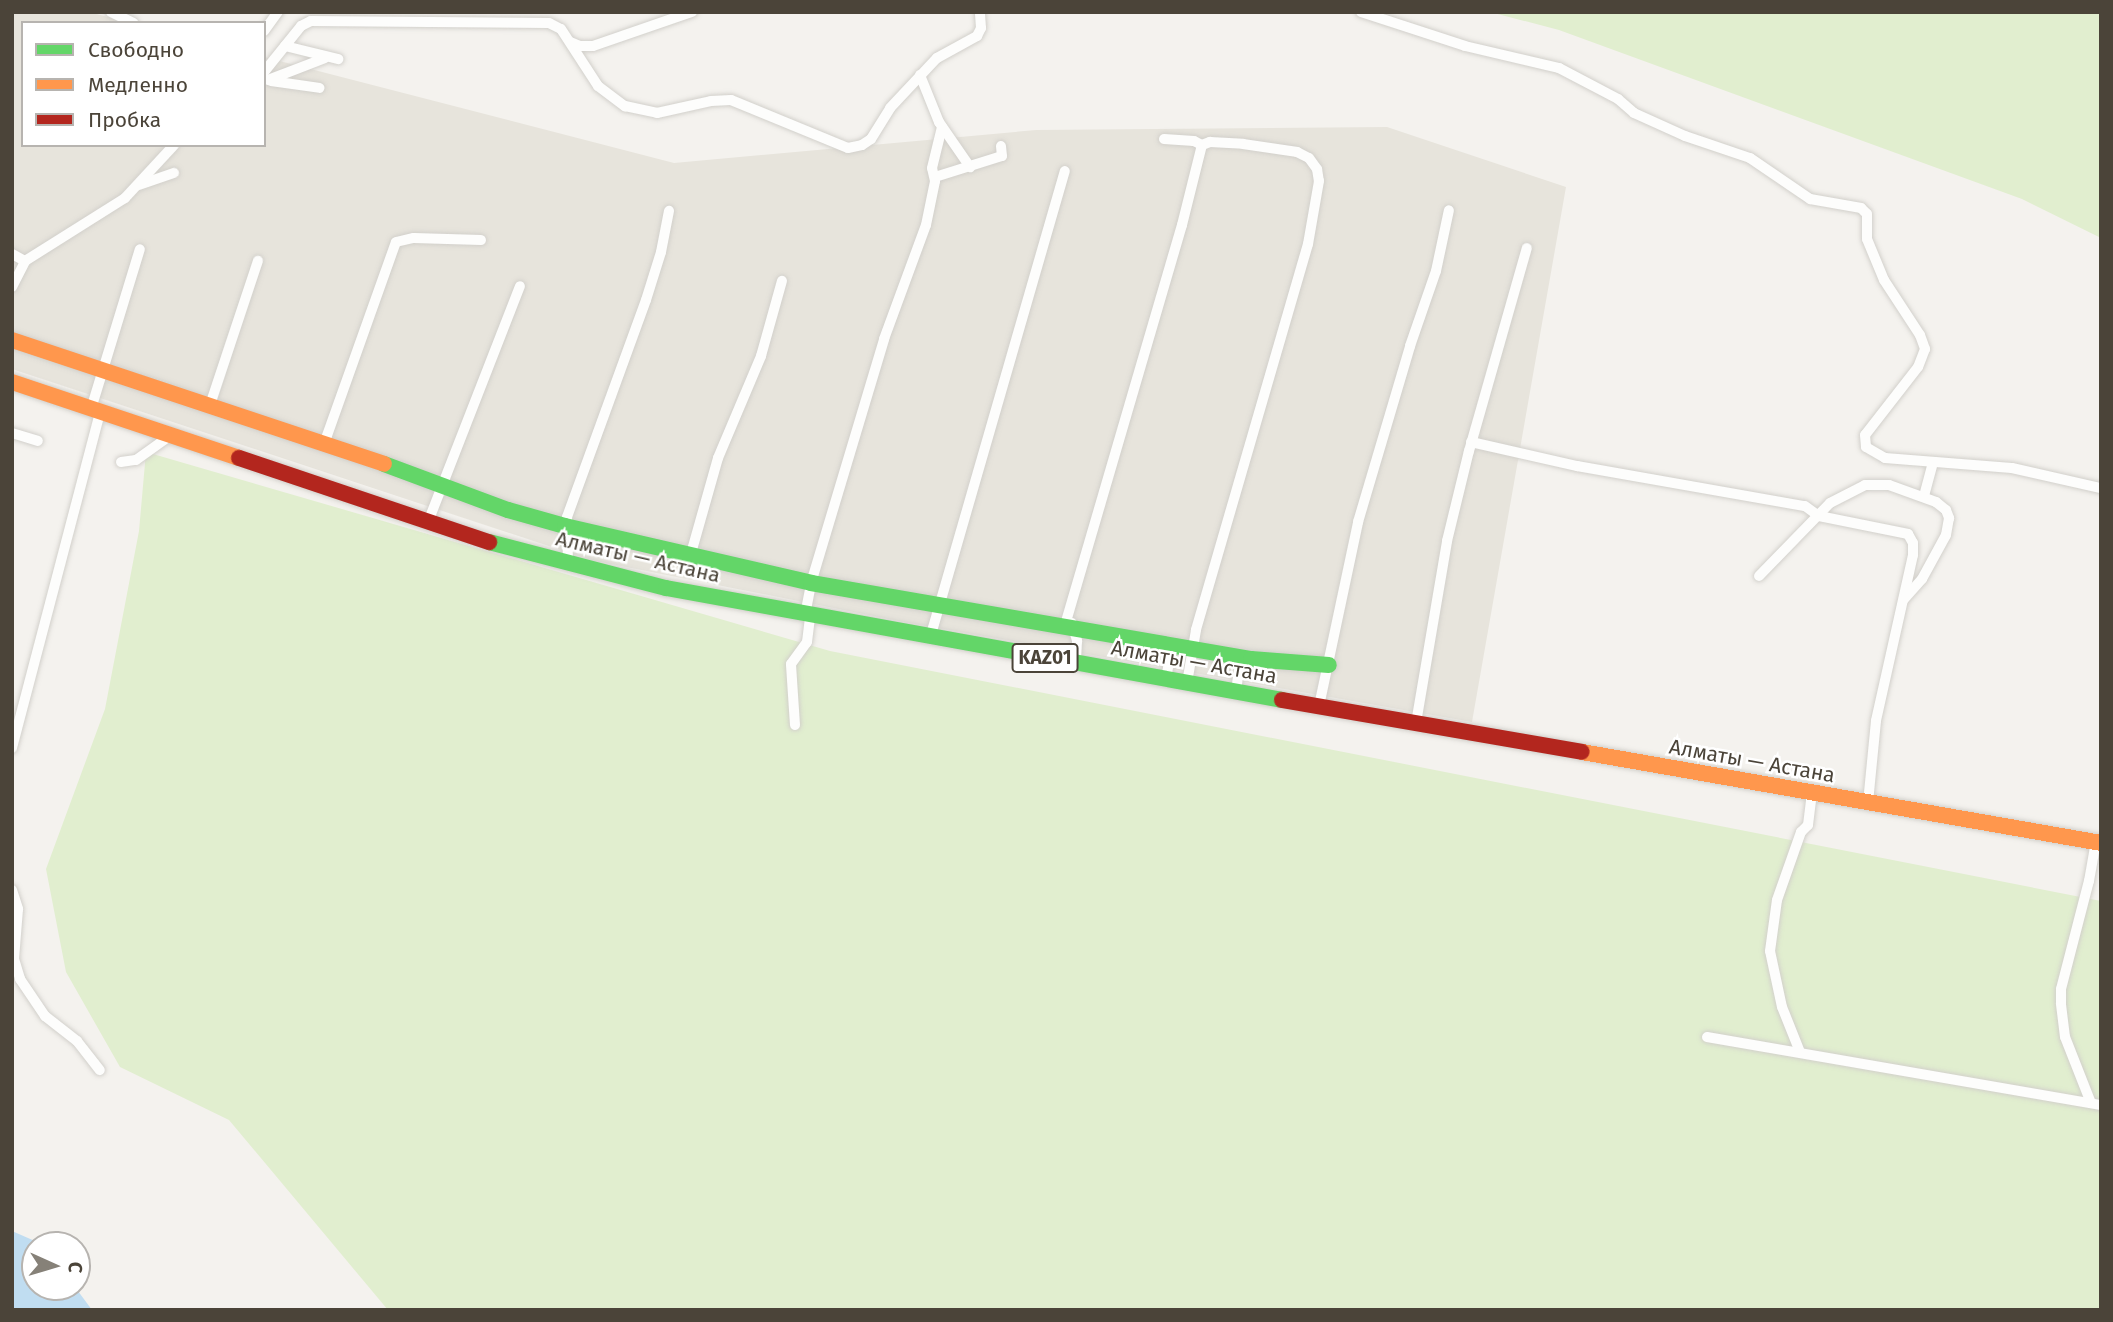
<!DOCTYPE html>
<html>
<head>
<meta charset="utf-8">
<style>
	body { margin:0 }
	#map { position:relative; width:2113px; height:1322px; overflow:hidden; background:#f4f2ee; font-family:"Fira Sans",sans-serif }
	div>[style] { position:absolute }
	.residential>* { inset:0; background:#e7e4dc }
	.green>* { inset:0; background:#e1eecf }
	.water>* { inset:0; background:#c0ddf1 }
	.roads { filter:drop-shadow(0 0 2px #d2d0cb) drop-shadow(0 0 2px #d2d0cb) }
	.street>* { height:10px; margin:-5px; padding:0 5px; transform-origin:5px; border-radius:5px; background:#fdfdfc }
	.fast>* { height:16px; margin:-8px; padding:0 8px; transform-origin:8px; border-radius:8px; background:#63d668 }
	.slow>* { height:16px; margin:-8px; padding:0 8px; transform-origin:8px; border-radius:8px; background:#ff974d }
	.jam>* { height:16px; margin:-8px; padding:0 8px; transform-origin:8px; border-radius:8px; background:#b3261e }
	span { translate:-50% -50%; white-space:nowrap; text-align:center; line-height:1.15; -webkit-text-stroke:5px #fff; paint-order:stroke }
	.shield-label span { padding:2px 5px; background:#fff; border:2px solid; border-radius:5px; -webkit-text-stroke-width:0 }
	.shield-label { font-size:19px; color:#4b4439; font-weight:700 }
	.street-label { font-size:21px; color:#4b4439 }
	.frame { position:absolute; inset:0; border:14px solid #4b4439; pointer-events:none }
	.legend { position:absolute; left:21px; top:21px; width:245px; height:126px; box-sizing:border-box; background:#fff; border:2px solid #b7b4b0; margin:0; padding:9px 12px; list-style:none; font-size:21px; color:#4b4439 }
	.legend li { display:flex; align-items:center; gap:14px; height:35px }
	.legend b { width:35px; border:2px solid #b7b4b0 }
	.north { position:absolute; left:21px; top:1231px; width:70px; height:70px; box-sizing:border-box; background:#fff; border:2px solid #b7b4b0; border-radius:50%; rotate:94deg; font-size:19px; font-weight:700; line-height:28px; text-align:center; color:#4b4439 }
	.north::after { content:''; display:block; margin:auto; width:24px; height:32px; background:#868178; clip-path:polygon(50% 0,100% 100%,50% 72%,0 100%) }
</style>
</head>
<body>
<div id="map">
	<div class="residential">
		<i style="clip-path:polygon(12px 12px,89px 12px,130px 23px,23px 23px,23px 145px,264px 145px,264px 57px,674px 163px,1036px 130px,1387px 127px,1566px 187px,1472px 722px,899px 621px,591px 560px,12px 369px)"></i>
	</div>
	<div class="green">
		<i style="clip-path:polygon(1490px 12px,2101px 12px,2101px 238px,2022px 199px,1559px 30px)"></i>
		<i style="clip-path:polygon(146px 452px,830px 651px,2101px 901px,2101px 1310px,388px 1310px,229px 1120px,120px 1067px,66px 972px,46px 869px,105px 709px,139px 531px)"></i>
	</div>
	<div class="water">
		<i style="clip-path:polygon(12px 1231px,44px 1245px,35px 1245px,35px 1287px,75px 1287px,92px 1310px,12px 1310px)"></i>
	</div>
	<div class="roads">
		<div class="street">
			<i style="left:111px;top:12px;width:25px;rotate:26deg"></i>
			<i style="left:1361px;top:12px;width:109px;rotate:18.1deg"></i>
			<i style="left:1465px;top:46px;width:97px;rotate:13.2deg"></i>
			<i style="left:1559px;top:68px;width:67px;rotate:27.7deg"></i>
			<i style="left:1618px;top:99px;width:21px;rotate:41deg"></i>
			<i style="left:1634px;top:113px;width:56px;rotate:24.3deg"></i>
			<i style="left:1685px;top:136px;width:69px;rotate:18.7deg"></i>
			<i style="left:1750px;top:158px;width:73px;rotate:34.3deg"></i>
			<i style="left:1810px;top:199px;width:52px;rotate:10deg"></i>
			<i style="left:1861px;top:208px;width:8px;rotate:45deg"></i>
			<i style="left:1867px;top:214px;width:25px;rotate:90deg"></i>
			<i style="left:1867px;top:239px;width:44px;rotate:67.5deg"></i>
			<i style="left:1884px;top:280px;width:66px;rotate:56.8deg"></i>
			<i style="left:1920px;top:335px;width:15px;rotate:70deg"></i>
			<i style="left:1925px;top:349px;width:19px;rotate:111deg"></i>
			<i style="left:1918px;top:367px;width:86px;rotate:127.9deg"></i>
			<i style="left:1865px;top:435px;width:12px;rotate:85deg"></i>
			<i style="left:1866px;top:447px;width:22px;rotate:30deg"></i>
			<i style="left:1885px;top:458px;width:127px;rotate:4.5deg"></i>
			<i style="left:2012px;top:468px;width:91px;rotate:12.7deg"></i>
			<i style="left:264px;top:31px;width:24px;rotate:-54deg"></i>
			<i style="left:570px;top:42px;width:11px;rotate:22deg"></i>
			<i style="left:580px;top:46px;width:13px"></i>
			<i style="left:593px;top:46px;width:105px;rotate:-19deg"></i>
			<i style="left:285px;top:46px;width:55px;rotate:13.8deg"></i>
			<i style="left:264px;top:72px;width:59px;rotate:-51.2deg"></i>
			<i style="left:301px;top:26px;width:11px;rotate:-27deg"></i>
			<i style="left:311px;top:21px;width:238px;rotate:0.5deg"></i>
			<i style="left:549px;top:23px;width:13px;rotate:27deg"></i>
			<i style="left:561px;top:29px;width:68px;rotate:57deg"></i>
			<i style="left:598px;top:86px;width:34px;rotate:37deg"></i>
			<i style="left:625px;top:106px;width:33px;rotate:12deg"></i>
			<i style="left:657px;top:113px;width:55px;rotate:-12.5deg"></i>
			<i style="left:711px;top:101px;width:20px;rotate:-3deg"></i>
			<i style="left:731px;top:100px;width:126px;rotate:22.3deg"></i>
			<i style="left:848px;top:148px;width:14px;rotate:-12deg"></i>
			<i style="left:862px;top:145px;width:11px;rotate:-34deg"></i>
			<i style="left:871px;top:139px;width:36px;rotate:-58deg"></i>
			<i style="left:890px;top:108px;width:69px;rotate:-46.8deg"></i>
			<i style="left:937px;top:58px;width:46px;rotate:-28.8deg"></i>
			<i style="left:977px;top:36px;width:9px;rotate:-63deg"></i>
			<i style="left:981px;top:28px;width:16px;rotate:-94deg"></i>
			<i style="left:920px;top:75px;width:51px;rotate:68deg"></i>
			<i style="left:939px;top:122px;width:55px;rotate:55.4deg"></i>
			<i style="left:268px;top:80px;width:61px;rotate:-21.1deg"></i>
			<i style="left:271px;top:81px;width:49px;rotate:8.1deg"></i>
			<i style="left:1164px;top:139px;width:30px;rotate:4deg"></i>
			<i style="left:1194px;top:141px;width:9px;rotate:27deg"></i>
			<i style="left:935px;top:177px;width:70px;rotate:-17.4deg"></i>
			<i style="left:1002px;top:156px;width:10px;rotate:-96deg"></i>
			<i style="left:139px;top:185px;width:37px;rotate:-19deg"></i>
			<i style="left:12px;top:254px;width:15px;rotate:28deg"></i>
			<i style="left:12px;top:287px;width:29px;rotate:-63deg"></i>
			<i style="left:25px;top:261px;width:118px;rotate:-32.2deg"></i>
			<i style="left:125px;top:198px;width:72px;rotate:-47.2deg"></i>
			<i style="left:210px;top:405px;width:152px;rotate:-71.6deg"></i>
			<i style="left:91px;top:409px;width:167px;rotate:-73deg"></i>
			<i style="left:12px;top:433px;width:27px;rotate:17deg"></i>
			<i style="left:1471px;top:442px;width:109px;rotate:12.8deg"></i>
			<i style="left:1577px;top:466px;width:231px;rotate:10deg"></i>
			<i style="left:1805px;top:506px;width:17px;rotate:36deg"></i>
			<i style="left:1819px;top:516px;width:91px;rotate:11.4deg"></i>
			<i style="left:1908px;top:534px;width:10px;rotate:61deg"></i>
			<i style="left:1913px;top:543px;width:12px;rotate:90deg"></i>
			<i style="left:1913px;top:555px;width:170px;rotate:102.6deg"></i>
			<i style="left:1876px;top:721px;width:81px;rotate:95.6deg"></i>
			<i style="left:324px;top:444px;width:214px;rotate:-70.4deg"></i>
			<i style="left:396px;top:242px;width:18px;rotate:-13deg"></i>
			<i style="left:414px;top:238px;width:67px;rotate:1.7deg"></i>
			<i style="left:121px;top:462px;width:15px;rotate:-8deg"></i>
			<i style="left:136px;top:460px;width:43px;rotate:-35.5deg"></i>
			<i style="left:1924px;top:496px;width:34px;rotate:-75deg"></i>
			<i style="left:428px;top:522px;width:253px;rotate:-68.7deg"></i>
			<i style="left:690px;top:557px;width:103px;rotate:-74.2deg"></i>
			<i style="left:718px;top:458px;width:111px;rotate:-67.1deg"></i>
			<i style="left:761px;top:356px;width:78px;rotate:-74.4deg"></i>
			<i style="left:568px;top:563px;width:46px;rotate:-91.2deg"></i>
			<i style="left:567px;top:517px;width:231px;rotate:-70deg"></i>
			<i style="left:646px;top:300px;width:50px;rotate:-72.6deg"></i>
			<i style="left:661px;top:252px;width:42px;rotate:-79deg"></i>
			<i style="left:1759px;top:576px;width:102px;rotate:-45.8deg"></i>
			<i style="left:1830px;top:503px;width:39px;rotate:-27deg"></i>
			<i style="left:1865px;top:485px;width:24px"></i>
			<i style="left:1889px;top:485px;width:50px;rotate:19.9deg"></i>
			<i style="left:1936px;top:502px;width:13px;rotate:39deg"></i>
			<i style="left:1946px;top:510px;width:9px;rotate:69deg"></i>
			<i style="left:1949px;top:518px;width:17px;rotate:100deg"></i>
			<i style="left:1946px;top:535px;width:50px;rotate:118.6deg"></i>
			<i style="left:1922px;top:579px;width:27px;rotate:132deg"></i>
			<i style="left:805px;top:615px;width:33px;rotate:-79deg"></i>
			<i style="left:811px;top:583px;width:255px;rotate:-73.3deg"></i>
			<i style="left:884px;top:339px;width:121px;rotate:-69.8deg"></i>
			<i style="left:926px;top:225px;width:45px;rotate:-78.4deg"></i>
			<i style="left:935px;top:181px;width:13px;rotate:-103deg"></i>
			<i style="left:932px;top:168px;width:42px;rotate:-76.3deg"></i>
			<i style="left:1072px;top:623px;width:19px;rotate:74deg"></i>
			<i style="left:1077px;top:641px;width:22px;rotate:93deg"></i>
			<i style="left:1065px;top:625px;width:417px;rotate:-73.7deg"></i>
			<i style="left:1182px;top:225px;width:82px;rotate:-76deg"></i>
			<i style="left:1202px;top:145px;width:9px;rotate:-21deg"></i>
			<i style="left:1210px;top:142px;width:33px;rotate:3deg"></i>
			<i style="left:1243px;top:144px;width:55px;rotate:8.4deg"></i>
			<i style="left:1297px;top:152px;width:13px;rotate:27deg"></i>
			<i style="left:1309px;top:158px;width:14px;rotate:54deg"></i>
			<i style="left:1317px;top:169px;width:12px;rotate:81deg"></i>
			<i style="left:1319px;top:181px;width:64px;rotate:99.9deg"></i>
			<i style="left:1308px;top:244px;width:402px;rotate:106.2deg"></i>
			<i style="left:1196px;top:630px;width:54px;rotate:99.6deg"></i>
			<i style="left:930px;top:638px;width:486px;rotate:-73.9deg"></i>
			<i style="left:1166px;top:679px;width:36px;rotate:-80deg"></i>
			<i style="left:1236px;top:691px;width:34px;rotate:-82deg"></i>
			<i style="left:1319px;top:706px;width:188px;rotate:-78deg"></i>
			<i style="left:1358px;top:522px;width:184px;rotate:-73.5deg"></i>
			<i style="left:1410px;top:346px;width:79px;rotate:-70.9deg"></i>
			<i style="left:1436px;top:271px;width:62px;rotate:-78deg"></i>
			<i style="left:1416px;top:723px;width:185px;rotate:-80.3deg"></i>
			<i style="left:1447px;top:541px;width:93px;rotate:-76.3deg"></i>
			<i style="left:1469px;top:451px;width:211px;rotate:-74.1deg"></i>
			<i style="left:795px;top:725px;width:61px;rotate:-93.8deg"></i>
			<i style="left:791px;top:664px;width:27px;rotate:-54deg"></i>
			<i style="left:807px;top:642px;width:26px;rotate:-83deg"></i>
			<i style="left:12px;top:748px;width:347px;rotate:-75.3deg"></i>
			<i style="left:12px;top:890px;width:20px;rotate:72deg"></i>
			<i style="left:18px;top:909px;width:50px;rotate:94.6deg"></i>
			<i style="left:14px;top:959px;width:21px;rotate:73deg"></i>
			<i style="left:20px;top:979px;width:45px;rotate:56deg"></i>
			<i style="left:45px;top:1016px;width:41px;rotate:38deg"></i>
			<i style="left:77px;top:1041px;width:37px;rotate:52deg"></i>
			<i style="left:1707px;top:1037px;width:400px;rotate:9.8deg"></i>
			<i style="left:1800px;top:1052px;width:48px;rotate:-111.8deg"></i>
			<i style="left:1782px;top:1007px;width:57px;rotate:-102.1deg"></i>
			<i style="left:1770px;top:951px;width:51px;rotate:-82.2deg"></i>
			<i style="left:1777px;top:900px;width:72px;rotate:-70.6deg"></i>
			<i style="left:1801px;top:832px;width:10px;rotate:-45deg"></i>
			<i style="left:1808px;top:825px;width:33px;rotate:-83deg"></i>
			<i style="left:2091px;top:1103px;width:71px;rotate:-111.5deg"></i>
			<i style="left:2065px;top:1037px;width:34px;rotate:-97deg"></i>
			<i style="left:2061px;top:1003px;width:14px;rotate:-90deg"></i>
			<i style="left:2061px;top:989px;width:112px;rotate:-75.5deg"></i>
			<i style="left:2089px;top:881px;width:40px;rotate:-80deg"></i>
		</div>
		<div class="fast">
			<i style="left:384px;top:464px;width:132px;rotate:20.4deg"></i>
			<i style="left:508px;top:510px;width:59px;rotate:15.7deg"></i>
			<i style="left:565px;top:526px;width:253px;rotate:13deg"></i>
			<i style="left:811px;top:583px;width:447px;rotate:9.8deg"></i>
			<i style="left:1251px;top:659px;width:78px;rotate:4.4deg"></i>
			<i style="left:489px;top:542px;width:183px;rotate:14.6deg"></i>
			<i style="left:666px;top:588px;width:626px;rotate:10.3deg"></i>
		</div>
		<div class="slow">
			<i style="left:12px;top:340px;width:392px;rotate:18.4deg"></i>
			<i style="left:12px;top:382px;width:239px;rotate:18.5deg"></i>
			<i style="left:1582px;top:752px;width:527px;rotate:9.94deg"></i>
		</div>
		<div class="jam">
			<i style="left:239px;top:458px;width:264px;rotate:18.6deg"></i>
			<i style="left:1282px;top:700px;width:304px;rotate:9.8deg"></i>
		</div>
	</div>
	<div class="shield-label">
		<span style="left:1045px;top:658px">KАZ01</span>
	</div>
	<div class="street-label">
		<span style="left:638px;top:557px;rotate:13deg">Алматы — Астана</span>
		<span style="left:1194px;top:662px;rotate:10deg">Алматы — Астана</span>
		<span style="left:1752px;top:761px;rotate:10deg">Алматы — Астана</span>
	</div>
	<div class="frame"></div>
	<ul class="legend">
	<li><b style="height:9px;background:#63d668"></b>Свободно</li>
	<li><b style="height:9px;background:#ff974d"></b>Медленно</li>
	<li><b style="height:9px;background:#b3261e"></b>Пробка</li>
	</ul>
	<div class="north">С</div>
</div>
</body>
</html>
